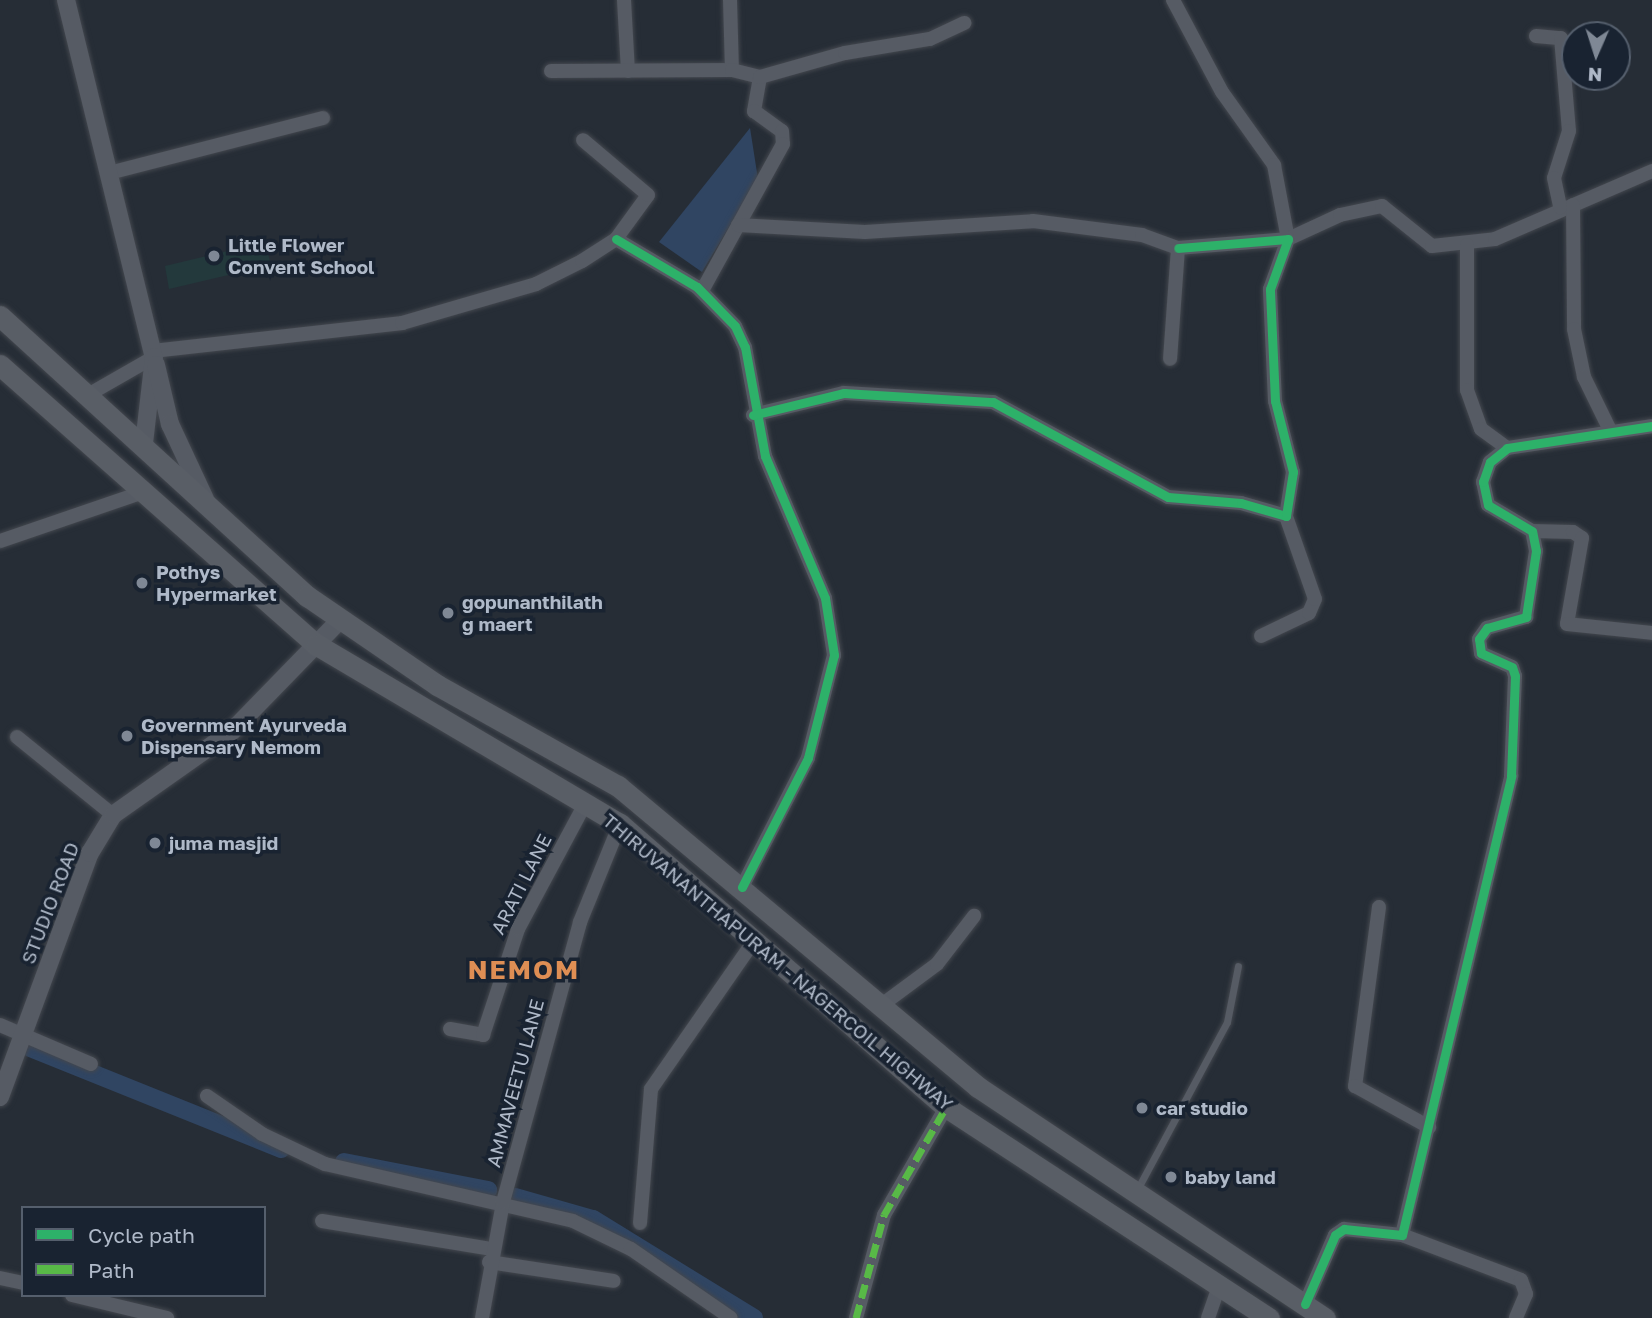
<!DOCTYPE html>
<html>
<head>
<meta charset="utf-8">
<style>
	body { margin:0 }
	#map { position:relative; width:1652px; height:1318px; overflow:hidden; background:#262d36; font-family:"Golos Text",sans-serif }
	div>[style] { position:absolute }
	.green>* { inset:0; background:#23393c }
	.water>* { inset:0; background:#304562 }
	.canal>* { height:18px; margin:-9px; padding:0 9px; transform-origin:9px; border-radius:9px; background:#304562 }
	.roads { filter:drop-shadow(0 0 2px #43474e) drop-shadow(0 0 2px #43474e) }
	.service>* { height:7px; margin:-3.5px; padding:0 3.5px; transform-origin:3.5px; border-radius:3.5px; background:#565b64 }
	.minor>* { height:14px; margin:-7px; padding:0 7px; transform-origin:7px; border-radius:7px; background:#565b64 }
	.tertiary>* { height:18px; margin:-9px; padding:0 9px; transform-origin:9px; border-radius:9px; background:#565b64 }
	.primary>* { height:21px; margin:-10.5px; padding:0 10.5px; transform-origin:10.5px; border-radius:10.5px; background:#595e66 }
	.quiet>* { height:7px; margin-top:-3.5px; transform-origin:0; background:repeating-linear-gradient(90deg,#58b947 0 14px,transparent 0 21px) }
	.cycleway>* { height:9px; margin:-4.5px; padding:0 4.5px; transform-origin:4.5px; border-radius:4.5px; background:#2db169 }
	.dots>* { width:19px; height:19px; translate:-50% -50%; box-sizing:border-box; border:4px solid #192331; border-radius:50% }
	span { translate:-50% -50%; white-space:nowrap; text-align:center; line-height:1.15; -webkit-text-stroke:7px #192331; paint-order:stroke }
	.poi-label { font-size:19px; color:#afb9c8; font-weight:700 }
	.left { translate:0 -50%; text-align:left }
	.street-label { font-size:19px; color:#afb9c8 }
	.district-label { font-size:26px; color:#de8e54; font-weight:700; letter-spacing:2px }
	.legend { position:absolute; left:21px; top:1206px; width:245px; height:91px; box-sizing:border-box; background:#192331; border:2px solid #555f6d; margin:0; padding:9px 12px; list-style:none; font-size:21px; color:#afb9c8 }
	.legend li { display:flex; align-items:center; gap:14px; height:35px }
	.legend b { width:35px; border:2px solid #555f6d }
	.north { position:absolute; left:1561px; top:21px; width:70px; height:70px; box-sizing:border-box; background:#192331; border:2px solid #555f6d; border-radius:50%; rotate:183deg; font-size:19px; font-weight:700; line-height:28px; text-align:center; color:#afb9c8 }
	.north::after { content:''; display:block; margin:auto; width:24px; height:32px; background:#7f8895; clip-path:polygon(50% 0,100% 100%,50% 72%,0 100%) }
</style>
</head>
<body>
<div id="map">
	<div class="green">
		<i style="clip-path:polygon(265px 242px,271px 265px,169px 289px,165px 266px)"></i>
	</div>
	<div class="water">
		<i style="clip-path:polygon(750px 128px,758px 179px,702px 272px,659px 242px)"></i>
	</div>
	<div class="canal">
		<i style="left:30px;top:1048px;width:271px;rotate:21.9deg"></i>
		<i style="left:344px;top:1162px;width:147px;rotate:11deg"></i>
		<i style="left:515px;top:1197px;width:81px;rotate:15.8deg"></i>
		<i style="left:593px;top:1219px;width:189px;rotate:31.6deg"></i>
	</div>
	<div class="roads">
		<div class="service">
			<i style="left:1138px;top:1188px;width:188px;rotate:-61.8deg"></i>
			<i style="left:1227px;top:1022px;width:57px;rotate:-78.9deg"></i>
		</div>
		<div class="minor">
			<i style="left:624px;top:0;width:71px;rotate:86.8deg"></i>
			<i style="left:730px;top:0;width:70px;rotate:88.4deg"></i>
			<i style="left:1173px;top:0;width:104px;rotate:62deg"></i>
			<i style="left:1222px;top:92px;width:90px;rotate:54.5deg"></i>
			<i style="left:1274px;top:165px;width:75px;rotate:79.3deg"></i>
			<i style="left:1288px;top:239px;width:57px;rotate:-24.8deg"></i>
			<i style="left:1340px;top:215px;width:43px;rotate:-12.1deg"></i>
			<i style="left:1382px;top:206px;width:64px;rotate:38.7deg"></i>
			<i style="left:1432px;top:246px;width:63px;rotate:-6.3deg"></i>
			<i style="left:1495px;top:239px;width:171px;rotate:-23.4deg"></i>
			<i style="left:1536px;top:36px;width:25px;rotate:5deg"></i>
			<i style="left:1561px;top:38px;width:93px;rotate:85.1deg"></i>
			<i style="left:1569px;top:131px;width:49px;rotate:107.7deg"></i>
			<i style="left:1554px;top:178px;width:30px;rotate:78deg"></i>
			<i style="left:551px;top:71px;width:181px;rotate:-0.3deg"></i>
			<i style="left:732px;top:70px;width:29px;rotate:14deg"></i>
			<i style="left:760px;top:77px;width:35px;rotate:100deg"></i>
			<i style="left:754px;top:111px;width:34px;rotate:36deg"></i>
			<i style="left:782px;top:131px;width:13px;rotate:86deg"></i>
			<i style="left:783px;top:144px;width:168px;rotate:118.9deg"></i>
			<i style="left:760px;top:77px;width:88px;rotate:-15.8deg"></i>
			<i style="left:845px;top:53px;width:86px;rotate:-9.4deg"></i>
			<i style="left:930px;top:39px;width:38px;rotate:-25deg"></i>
			<i style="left:109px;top:173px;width:221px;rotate:-14.4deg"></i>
			<i style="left:1573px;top:205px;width:124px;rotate:89.5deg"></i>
			<i style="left:1574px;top:329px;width:49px;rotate:78.2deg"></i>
			<i style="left:1584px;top:377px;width:61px;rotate:63.9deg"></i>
			<i style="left:738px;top:225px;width:127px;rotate:3.2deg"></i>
			<i style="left:865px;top:232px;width:168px;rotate:-3.7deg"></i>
			<i style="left:1033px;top:221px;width:110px;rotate:7.3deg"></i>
			<i style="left:1142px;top:235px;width:38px;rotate:20deg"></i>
			<i style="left:1178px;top:248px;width:111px;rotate:94.1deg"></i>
			<i style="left:616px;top:239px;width:94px;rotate:30.7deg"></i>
			<i style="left:697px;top:287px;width:54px;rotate:45.7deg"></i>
			<i style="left:735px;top:326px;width:23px;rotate:65deg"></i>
			<i style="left:745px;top:347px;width:111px;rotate:79.6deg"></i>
			<i style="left:765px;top:456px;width:154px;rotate:67.1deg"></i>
			<i style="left:825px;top:598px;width:58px;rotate:81deg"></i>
			<i style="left:834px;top:655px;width:106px;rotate:104.2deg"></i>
			<i style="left:808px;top:758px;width:145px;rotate:117.1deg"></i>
			<i style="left:1467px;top:245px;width:145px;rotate:90deg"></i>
			<i style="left:1467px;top:390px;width:41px;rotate:70.3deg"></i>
			<i style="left:1481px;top:429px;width:32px;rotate:36deg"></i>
			<i style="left:153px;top:351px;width:251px;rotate:-6.4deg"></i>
			<i style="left:402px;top:323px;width:140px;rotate:-16.2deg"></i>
			<i style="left:536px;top:284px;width:51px;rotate:-26.6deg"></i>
			<i style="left:582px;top:261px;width:40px;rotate:-32.9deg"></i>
			<i style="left:616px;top:239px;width:54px;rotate:-54deg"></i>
			<i style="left:648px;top:195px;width:85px;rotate:-139.8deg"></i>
			<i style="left:86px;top:396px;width:78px;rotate:-29.8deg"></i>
			<i style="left:753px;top:415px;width:94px;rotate:-13.6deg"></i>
			<i style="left:844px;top:393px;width:149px;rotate:3.5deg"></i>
			<i style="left:993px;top:402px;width:199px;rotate:28.5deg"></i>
			<i style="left:1168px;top:497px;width:73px;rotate:4.7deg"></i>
			<i style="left:1241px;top:503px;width:47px;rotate:16.1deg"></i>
			<i style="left:1286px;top:516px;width:45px;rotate:-81deg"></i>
			<i style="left:1293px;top:472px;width:73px;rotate:-104.2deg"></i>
			<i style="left:1275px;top:401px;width:112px;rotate:-92.6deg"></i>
			<i style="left:1270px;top:289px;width:53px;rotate:-70.2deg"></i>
			<i style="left:1288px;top:239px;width:110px;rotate:175.3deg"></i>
			<i style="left:1532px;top:531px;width:41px;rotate:1.4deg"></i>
			<i style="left:1573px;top:532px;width:11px;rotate:34deg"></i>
			<i style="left:1582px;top:538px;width:87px;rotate:99.9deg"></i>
			<i style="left:1567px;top:624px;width:85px;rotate:6deg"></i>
			<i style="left:0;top:541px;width:148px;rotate:-18.9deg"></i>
			<i style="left:1261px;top:636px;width:53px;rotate:-25.6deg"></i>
			<i style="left:1309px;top:613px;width:15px;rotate:-67deg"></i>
			<i style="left:1315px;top:599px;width:88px;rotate:-109.3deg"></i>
			<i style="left:17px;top:737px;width:124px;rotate:39.1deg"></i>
			<i style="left:1379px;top:907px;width:181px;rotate:97.6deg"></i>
			<i style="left:1355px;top:1086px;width:85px;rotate:29deg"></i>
			<i style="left:883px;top:1004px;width:67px;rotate:-36.5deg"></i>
			<i style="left:937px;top:964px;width:61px;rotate:-52.4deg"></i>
			<i style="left:0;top:1025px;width:99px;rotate:23.2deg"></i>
			<i style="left:450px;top:1029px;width:34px;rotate:10deg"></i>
			<i style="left:483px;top:1035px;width:112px;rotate:-71.7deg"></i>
			<i style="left:518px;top:929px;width:144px;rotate:-61.8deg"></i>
			<i style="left:207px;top:1096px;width:67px;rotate:34.6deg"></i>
			<i style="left:262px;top:1134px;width:70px;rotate:25.5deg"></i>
			<i style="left:325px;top:1164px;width:254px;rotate:12.9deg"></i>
			<i style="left:573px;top:1221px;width:64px;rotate:25.8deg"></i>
			<i style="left:631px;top:1249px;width:121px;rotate:34.6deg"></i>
			<i style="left:322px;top:1221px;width:171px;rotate:9.4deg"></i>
			<i style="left:640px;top:1223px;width:134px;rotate:-85.3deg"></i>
			<i style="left:651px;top:1089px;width:180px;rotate:-55.2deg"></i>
			<i style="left:1402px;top:1235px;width:127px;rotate:20.7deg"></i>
			<i style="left:1521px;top:1280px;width:15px;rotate:70deg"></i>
			<i style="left:1526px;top:1294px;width:26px;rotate:113deg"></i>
			<i style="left:489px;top:1262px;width:126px;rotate:8.6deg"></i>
			<i style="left:0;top:1278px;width:24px;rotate:12deg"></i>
			<i style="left:72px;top:1295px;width:98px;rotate:13.6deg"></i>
			<i style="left:1305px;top:1304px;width:75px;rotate:-66.5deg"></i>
			<i style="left:1335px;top:1235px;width:11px;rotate:-34deg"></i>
			<i style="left:1344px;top:1229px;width:58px;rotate:5.9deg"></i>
			<i style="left:1402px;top:1235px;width:472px;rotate:-76.6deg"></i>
			<i style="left:1511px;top:776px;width:100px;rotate:-87.7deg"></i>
			<i style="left:1515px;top:676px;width:9px;rotate:-108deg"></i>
			<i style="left:1512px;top:667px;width:34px;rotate:-156deg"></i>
			<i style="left:1481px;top:653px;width:14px;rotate:-98deg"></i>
			<i style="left:1479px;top:639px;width:14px;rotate:-54deg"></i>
			<i style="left:1487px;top:628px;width:41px;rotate:-15.8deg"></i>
			<i style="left:1526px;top:617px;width:67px;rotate:-81.4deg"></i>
			<i style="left:1536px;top:551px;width:20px;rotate:-101deg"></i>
			<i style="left:1532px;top:531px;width:51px;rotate:-149.4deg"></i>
			<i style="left:1488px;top:505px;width:24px;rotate:-102deg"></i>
			<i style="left:1483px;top:482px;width:21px;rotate:-71deg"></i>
			<i style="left:1490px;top:462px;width:22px;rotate:-39deg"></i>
			<i style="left:1507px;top:448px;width:147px;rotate:-8.6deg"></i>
			<i style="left:482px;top:1318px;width:118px;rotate:-79.7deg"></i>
			<i style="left:503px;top:1202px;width:290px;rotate:-74.6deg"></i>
			<i style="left:580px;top:922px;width:106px;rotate:-67.8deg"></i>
			<i style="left:856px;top:1318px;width:107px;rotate:-74.8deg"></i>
			<i style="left:884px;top:1215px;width:125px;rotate:-60.1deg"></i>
			<i style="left:1208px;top:1318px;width:36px;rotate:-71deg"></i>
		</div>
		<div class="tertiary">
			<i style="left:66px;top:0;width:368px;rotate:76.2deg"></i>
			<i style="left:154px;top:357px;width:88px;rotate:96.6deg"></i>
			<i style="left:156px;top:365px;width:61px;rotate:76.7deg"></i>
			<i style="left:170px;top:424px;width:83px;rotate:65deg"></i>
			<i style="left:0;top:1097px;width:260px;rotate:-69.8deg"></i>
			<i style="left:90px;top:853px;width:44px;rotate:-58.8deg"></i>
			<i style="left:113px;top:815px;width:146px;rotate:-35.2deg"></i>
			<i style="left:232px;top:731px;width:156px;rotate:-45.8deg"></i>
		</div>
		<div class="primary">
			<i style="left:0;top:316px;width:416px;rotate:42.4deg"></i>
			<i style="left:307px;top:596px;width:158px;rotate:34.4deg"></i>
			<i style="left:437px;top:685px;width:207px;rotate:29.2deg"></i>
			<i style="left:618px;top:786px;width:469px;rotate:39.9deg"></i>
			<i style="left:978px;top:1087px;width:417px;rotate:33.7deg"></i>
			<i style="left:0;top:365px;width:423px;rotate:41.5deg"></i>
			<i style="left:317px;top:645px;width:352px;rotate:30.6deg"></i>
			<i style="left:620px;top:824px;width:432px;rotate:41deg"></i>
			<i style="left:946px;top:1107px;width:386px;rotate:33.2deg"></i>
		</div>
	</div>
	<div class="quiet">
		<i style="left:856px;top:1318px;width:107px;rotate:-74.8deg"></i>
		<i style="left:884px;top:1215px;width:125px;rotate:-60.1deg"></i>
	</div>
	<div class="cycleway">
		<i style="left:616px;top:239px;width:94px;rotate:30.7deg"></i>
		<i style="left:697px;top:287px;width:54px;rotate:45.7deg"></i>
		<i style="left:735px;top:326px;width:23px;rotate:65deg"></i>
		<i style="left:745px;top:347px;width:111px;rotate:79.6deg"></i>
		<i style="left:765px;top:456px;width:154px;rotate:67.1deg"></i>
		<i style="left:825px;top:598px;width:58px;rotate:81deg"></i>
		<i style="left:834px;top:655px;width:106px;rotate:104.2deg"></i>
		<i style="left:808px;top:758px;width:145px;rotate:117.1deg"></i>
		<i style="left:753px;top:415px;width:94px;rotate:-13.6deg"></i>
		<i style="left:844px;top:393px;width:149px;rotate:3.5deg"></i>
		<i style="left:993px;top:402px;width:199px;rotate:28.5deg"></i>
		<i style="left:1168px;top:497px;width:73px;rotate:4.7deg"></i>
		<i style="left:1241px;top:503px;width:47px;rotate:16.1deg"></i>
		<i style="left:1286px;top:516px;width:45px;rotate:-81deg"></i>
		<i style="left:1293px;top:472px;width:73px;rotate:-104.2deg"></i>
		<i style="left:1275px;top:401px;width:112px;rotate:-92.6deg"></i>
		<i style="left:1270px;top:289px;width:53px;rotate:-70.2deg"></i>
		<i style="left:1288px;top:239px;width:110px;rotate:175.3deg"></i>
		<i style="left:1305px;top:1304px;width:75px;rotate:-66.5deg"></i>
		<i style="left:1335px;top:1235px;width:11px;rotate:-34deg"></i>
		<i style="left:1344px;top:1229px;width:58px;rotate:5.9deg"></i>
		<i style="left:1402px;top:1235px;width:472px;rotate:-76.6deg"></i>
		<i style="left:1511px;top:776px;width:100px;rotate:-87.7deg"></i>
		<i style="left:1515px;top:676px;width:9px;rotate:-108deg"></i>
		<i style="left:1512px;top:667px;width:34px;rotate:-156deg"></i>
		<i style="left:1481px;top:653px;width:14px;rotate:-98deg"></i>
		<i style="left:1479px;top:639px;width:14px;rotate:-54deg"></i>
		<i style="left:1487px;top:628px;width:41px;rotate:-15.8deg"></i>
		<i style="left:1526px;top:617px;width:67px;rotate:-81.4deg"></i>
		<i style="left:1536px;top:551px;width:20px;rotate:-101deg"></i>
		<i style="left:1532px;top:531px;width:51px;rotate:-149.4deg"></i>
		<i style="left:1488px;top:505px;width:24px;rotate:-102deg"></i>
		<i style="left:1483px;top:482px;width:21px;rotate:-71deg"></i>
		<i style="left:1490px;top:462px;width:22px;rotate:-39deg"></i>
		<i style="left:1507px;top:448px;width:147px;rotate:-8.6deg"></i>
	</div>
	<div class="dots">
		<i style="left:214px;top:256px;background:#7f8895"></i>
		<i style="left:142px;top:583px;background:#7f8895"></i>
		<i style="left:448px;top:613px;background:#7f8895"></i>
		<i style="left:127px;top:736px;background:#7f8895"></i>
		<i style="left:155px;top:843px;background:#7f8895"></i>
		<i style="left:1142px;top:1108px;background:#7f8895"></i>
		<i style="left:1171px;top:1177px;background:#7f8895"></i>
	</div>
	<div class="poi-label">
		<span class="left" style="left:228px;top:256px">Little Flower<br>Convent School</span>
		<span class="left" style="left:156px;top:583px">Pothys<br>Hypermarket</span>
		<span class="left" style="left:462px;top:613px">gopunanthilath<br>g maert</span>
		<span class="left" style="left:141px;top:736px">Government Ayurveda<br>Dispensary Nemom</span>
		<span class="left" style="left:169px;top:843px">juma masjid</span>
		<span class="left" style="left:1156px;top:1108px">car studio</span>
		<span class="left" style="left:1185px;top:1177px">baby land</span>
	</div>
	<div class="street-label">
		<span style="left:521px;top:884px;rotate:-63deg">ARATI LANE</span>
		<span style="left:50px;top:903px;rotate:-69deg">STUDIO ROAD</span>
		<span style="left:778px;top:962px;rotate:40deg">THIRUVANANTHAPURAM - NAGERCOIL HIGHWAY</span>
		<span style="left:515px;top:1083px;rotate:-75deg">AMMAVEETU LANE</span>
	</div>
	<div class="district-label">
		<span style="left:524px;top:970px">NEMOM</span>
	</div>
	<ul class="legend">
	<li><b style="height:9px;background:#2db169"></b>Cycle path</li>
	<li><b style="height:9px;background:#58b947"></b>Path</li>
	</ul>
	<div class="north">N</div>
</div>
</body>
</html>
